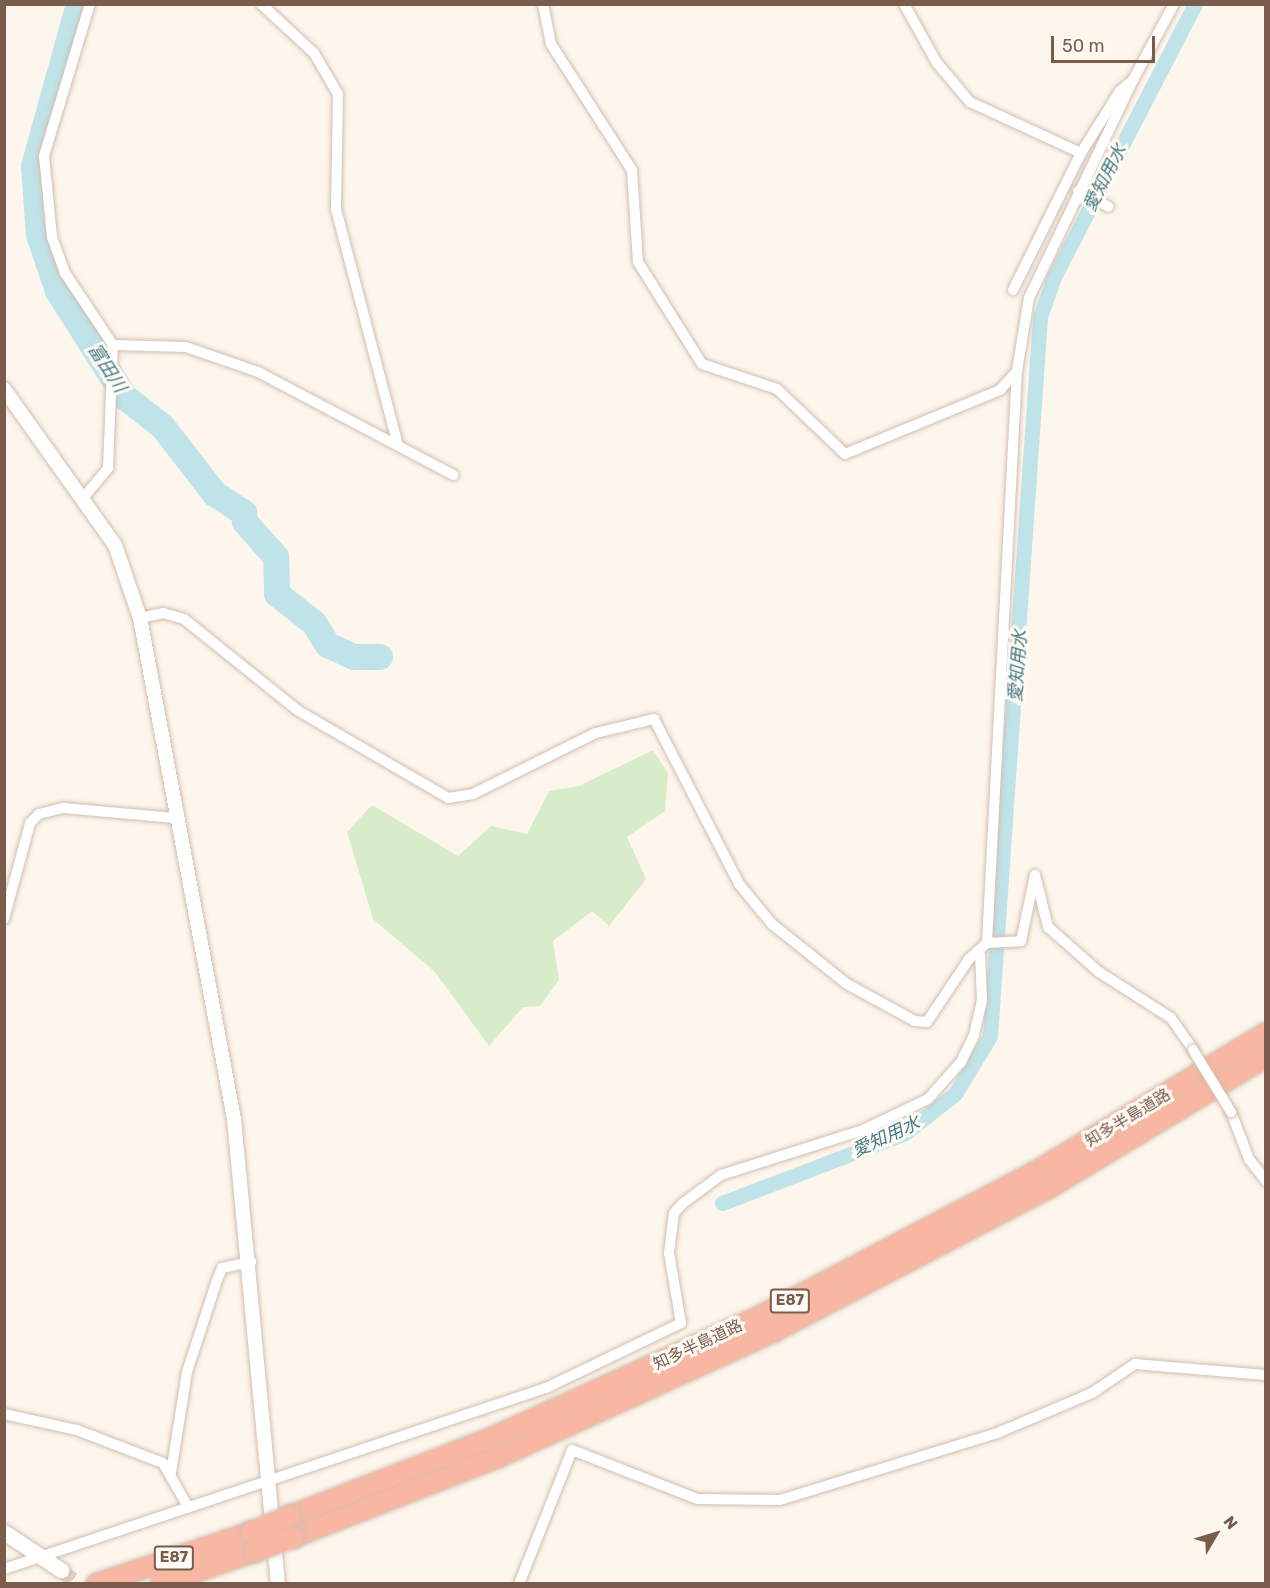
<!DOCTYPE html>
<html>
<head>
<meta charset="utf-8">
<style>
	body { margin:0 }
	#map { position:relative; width:1270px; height:1588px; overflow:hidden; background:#fdf6ec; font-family:Rubik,"Noto Sans JP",sans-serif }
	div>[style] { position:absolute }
	.green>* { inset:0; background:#d8ecc9 }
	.canal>* { height:15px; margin:-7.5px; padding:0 7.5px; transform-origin:7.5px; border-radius:7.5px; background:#bfe3e8 }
	.river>* { height:26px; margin:-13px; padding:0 13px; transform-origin:13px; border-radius:13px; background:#bfe3e8 }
	.secondary-tunnel>* { height:15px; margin-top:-7.5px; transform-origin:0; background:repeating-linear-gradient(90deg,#dcd0c4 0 15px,transparent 0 23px) }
	.roads { filter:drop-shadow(0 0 2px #d1beb0) drop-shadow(0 0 2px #d1beb0) }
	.minor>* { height:10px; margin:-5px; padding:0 5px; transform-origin:5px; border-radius:5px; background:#fff }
	.tertiary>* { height:14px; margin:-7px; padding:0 7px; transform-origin:7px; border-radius:7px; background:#fff }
	.secondary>* { height:15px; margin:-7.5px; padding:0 7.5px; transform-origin:7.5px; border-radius:7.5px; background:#fff }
	.motorway>* { height:20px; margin:-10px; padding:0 10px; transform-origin:10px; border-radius:10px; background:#f7b7a3 }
	.bridges { filter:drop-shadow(0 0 2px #d1beb0) drop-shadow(0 0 2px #d1beb0) }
	.minor-bridge>* { height:10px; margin:-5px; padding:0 5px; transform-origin:5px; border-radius:5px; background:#fff }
	.motorway-bridge>* { height:20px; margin:-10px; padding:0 10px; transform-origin:10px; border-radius:10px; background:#f7b7a3 }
	span { translate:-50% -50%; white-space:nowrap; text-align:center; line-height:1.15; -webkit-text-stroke:6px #fffaf3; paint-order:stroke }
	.shield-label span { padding:2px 4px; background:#fffaf3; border:2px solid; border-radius:4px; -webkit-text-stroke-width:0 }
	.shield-label { font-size:15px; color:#7a5c4d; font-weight:700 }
	.street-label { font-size:16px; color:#7a5c4d }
	.water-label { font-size:18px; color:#437c86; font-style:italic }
	.frame { position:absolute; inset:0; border:6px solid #7a5c4d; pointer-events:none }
	.north { position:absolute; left:1186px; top:1504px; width:60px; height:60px; -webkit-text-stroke:4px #fffaf3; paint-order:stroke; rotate:52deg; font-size:16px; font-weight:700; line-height:24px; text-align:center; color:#7a5c4d }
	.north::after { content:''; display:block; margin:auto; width:21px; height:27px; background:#7a5c4d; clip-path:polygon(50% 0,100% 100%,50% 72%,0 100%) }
	.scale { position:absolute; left:1051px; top:36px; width:104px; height:27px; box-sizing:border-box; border:3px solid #7a5c4d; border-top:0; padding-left:8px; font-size:18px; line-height:21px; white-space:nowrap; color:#7a5c4d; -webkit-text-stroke:4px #fffaf3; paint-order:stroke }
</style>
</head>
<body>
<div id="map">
	<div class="green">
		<i style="clip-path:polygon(653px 750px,668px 773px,665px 811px,627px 837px,646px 879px,609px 926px,592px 911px,553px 941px,559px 980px,540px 1006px,523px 1007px,489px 1046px,435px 972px,373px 919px,347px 832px,372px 805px,458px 856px,491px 826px,527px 834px,549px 791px,579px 786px)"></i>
	</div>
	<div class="canal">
		<i style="left:722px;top:1203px;width:196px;rotate:-20.9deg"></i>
		<i style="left:905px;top:1133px;width:63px;rotate:-38deg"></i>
		<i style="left:955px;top:1094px;width:68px;rotate:-58.9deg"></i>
		<i style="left:990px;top:1036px;width:721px;rotate:-86.02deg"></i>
		<i style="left:1040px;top:317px;width:42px;rotate:-70.7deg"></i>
		<i style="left:1054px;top:277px;width:307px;rotate:-62.7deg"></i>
	</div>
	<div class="river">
		<i style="left:79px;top:4px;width:168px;rotate:105.5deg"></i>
		<i style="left:34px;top:166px;width:69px;rotate:85.9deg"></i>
		<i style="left:39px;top:235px;width:59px;rotate:71.3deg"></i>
		<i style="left:58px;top:291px;width:125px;rotate:57.7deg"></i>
		<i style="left:125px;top:397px;width:48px;rotate:38.3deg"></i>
		<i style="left:163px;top:427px;width:85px;rotate:52.2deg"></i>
		<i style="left:215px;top:494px;width:35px;rotate:33deg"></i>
		<i style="left:244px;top:513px;width:9px;rotate:84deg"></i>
		<i style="left:245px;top:522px;width:47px;rotate:48.5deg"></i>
		<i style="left:276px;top:557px;width:37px;rotate:88deg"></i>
		<i style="left:277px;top:594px;width:47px;rotate:38.1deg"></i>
		<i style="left:314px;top:623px;width:26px;rotate:58deg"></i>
		<i style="left:328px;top:645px;width:29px;rotate:25deg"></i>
		<i style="left:354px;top:657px;width:26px"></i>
	</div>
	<div class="secondary-tunnel">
		<i style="left:61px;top:1570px;width:22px;rotate:39deg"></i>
	</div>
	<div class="roads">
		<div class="minor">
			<i style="left:261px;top:4px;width:72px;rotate:42.8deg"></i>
			<i style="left:314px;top:53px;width:48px;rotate:59.7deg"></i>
			<i style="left:338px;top:94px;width:115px;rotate:91deg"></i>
			<i style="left:336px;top:209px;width:241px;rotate:75.3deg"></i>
			<i style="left:543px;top:4px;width:41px;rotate:78.7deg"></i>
			<i style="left:551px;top:44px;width:150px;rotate:57.3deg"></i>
			<i style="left:632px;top:170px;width:92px;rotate:86.3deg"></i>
			<i style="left:638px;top:262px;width:120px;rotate:57.9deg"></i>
			<i style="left:702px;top:364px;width:79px;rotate:18.4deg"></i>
			<i style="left:777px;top:389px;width:94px;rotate:43.7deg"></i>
			<i style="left:845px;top:454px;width:168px;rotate:-22.4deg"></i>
			<i style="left:1000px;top:390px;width:25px;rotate:-48deg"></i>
			<i style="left:904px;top:4px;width:68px;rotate:60.8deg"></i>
			<i style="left:937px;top:63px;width:51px;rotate:49.8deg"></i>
			<i style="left:970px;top:102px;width:122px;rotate:24.7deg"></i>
			<i style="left:1078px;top:191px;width:34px;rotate:27deg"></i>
			<i style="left:1013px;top:290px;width:153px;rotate:-63.6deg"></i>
			<i style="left:1081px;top:153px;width:73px;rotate:-57.8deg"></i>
			<i style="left:1120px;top:91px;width:17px;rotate:-40deg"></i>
			<i style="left:1133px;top:80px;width:86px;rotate:-61.7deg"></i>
			<i style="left:113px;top:345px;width:73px;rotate:1.6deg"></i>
			<i style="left:186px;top:347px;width:76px;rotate:19.1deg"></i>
			<i style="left:258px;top:372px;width:221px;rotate:27.8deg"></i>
			<i style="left:84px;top:497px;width:38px;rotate:-50deg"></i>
			<i style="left:108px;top:468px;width:123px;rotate:-87.7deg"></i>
			<i style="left:113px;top:345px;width:87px;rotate:-123.7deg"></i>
			<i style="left:65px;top:273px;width:38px;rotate:-110deg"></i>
			<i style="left:52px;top:237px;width:81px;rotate:-95.6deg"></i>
			<i style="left:44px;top:156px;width:159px;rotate:-73.2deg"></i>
			<i style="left:140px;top:618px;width:24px;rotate:-12deg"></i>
			<i style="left:163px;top:613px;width:22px;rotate:16deg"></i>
			<i style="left:184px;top:619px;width:145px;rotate:38.8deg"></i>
			<i style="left:297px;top:710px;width:175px;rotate:30.2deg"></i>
			<i style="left:448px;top:798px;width:25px;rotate:-9deg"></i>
			<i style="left:473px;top:794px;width:137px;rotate:-26.4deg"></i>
			<i style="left:596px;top:733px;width:60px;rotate:-13.6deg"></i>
			<i style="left:654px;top:719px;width:186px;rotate:62.7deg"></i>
			<i style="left:739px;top:884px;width:52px;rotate:50.5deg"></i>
			<i style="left:772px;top:924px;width:96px;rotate:38.7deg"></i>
			<i style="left:847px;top:984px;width:77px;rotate:28.6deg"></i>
			<i style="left:915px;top:1021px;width:12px;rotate:5deg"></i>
			<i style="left:927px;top:1022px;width:76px;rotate:-56.3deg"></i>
			<i style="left:969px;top:959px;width:24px;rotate:-42deg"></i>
			<i style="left:987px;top:943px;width:573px;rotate:-87deg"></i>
			<i style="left:1017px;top:371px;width:74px;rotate:-80.7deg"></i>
			<i style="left:1029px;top:298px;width:242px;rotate:-64.5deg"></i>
			<i style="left:4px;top:919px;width:99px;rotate:-74.8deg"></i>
			<i style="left:30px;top:823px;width:13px;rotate:-45deg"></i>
			<i style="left:39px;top:814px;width:25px;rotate:-14deg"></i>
			<i style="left:63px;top:808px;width:113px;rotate:5.1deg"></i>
			<i style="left:987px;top:943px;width:34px;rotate:-3deg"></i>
			<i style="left:1021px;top:941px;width:67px;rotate:-78deg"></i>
			<i style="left:1035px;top:875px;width:54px;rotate:76deg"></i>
			<i style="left:1048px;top:927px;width:68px;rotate:41.4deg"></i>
			<i style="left:1099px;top:972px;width:85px;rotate:32.6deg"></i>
			<i style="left:1171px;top:1018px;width:39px;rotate:55deg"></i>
			<i style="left:1231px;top:1112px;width:50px;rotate:69deg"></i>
			<i style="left:1249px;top:1159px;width:28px;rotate:52deg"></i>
			<i style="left:4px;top:1414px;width:75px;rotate:12.4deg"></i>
			<i style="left:77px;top:1430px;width:92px;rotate:21deg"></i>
			<i style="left:163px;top:1463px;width:51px;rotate:60.4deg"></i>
			<i style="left:171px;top:1473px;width:102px;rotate:-81deg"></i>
			<i style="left:187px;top:1372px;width:97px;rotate:-71.9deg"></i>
			<i style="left:217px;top:1280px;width:13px;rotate:-67deg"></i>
			<i style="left:222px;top:1268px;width:30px;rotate:-12deg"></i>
			<i style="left:4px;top:1569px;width:571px;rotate:-18.47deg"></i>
			<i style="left:546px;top:1388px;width:150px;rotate:-25.7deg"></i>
			<i style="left:681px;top:1323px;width:71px;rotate:-99.7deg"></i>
			<i style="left:669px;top:1253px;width:40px;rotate:-82.9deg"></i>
			<i style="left:674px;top:1213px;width:12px;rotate:-48deg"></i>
			<i style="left:682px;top:1204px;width:49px;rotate:-36.6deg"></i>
			<i style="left:721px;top:1175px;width:149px;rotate:-17.6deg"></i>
			<i style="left:863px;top:1130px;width:72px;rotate:-25.5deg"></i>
			<i style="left:928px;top:1099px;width:50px;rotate:-48.3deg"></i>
			<i style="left:961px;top:1062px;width:30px;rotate:-64deg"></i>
			<i style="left:974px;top:1035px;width:37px;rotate:-77deg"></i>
			<i style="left:982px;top:999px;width:45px;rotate:-92.5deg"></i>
			<i style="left:519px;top:1584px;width:144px;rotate:-68.4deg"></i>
			<i style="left:572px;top:1450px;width:135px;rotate:21.3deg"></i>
			<i style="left:698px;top:1499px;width:82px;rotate:0.7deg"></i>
			<i style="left:780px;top:1500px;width:225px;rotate:-17.1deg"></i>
			<i style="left:995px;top:1434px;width:105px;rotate:-22.9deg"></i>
			<i style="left:1092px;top:1393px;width:52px;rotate:-34deg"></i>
			<i style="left:1135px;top:1364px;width:131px;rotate:4.8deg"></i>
		</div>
		<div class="tertiary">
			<i style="left:4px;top:389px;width:191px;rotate:54.6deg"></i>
			<i style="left:115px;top:545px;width:77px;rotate:71.1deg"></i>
			<i style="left:140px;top:618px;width:510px;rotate:79.37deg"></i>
			<i style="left:234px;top:1119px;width:467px;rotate:84.6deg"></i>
		</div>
		<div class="secondary">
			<i style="left:4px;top:1532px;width:69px;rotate:33.7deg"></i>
		</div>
		<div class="motorway">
			<i style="left:290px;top:1516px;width:216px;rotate:-21.2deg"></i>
			<i style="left:491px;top:1438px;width:302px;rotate:-24.4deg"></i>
			<i style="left:766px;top:1313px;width:312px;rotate:-27.7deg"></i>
			<i style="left:1042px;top:1168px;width:262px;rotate:-31.1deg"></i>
			<i style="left:294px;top:1537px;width:220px;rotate:-21.3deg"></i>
			<i style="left:499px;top:1457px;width:303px;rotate:-24.5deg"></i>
			<i style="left:775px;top:1331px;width:313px;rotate:-27.6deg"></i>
			<i style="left:1052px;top:1186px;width:250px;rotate:-31.1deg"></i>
			<i style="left:96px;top:1584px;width:163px;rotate:-18.5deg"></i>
			<i style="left:161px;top:1584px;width:100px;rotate:-19.3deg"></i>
		</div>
	</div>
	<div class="bridges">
		<div class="minor-bridge">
			<i style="left:1193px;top:1050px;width:73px;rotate:58.5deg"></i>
		</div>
		<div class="motorway-bridge">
			<i style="left:251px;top:1532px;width:42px;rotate:-22.3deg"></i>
			<i style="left:255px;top:1551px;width:41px;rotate:-19.7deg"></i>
		</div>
	</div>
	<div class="shield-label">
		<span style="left:790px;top:1301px">E87</span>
		<span style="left:174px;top:1558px">E87</span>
	</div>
	<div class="street-label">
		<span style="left:1128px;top:1118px;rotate:-31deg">知多半島道路</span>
		<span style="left:698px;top:1345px;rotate:-25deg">知多半島道路</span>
	</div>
	<div class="water-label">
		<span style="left:1105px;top:178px;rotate:-63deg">愛知用水</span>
		<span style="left:107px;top:368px;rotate:57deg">富田川</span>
		<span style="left:1018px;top:666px;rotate:-86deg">愛知用水</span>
		<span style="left:886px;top:1137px;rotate:-25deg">愛知用水</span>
	</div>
	<div class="frame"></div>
	<div class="north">N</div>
	<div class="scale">50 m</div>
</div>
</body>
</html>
